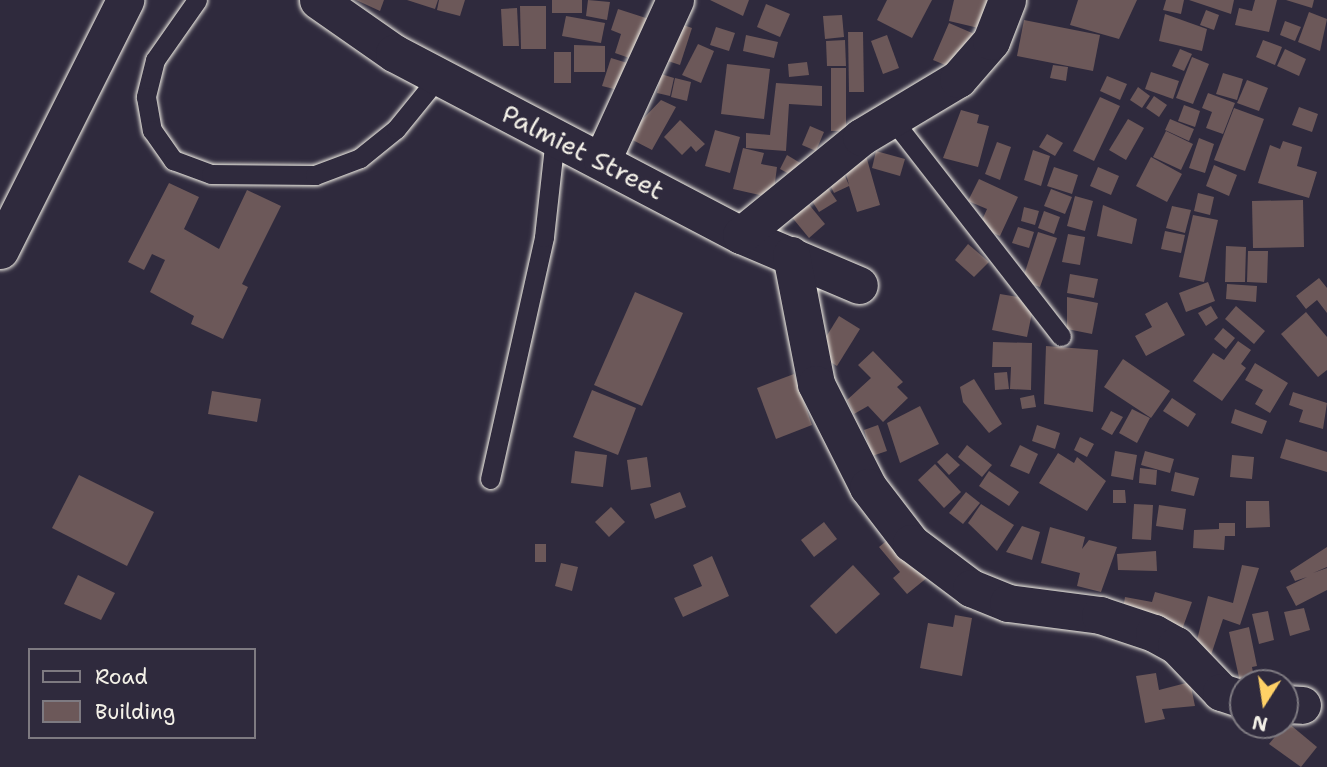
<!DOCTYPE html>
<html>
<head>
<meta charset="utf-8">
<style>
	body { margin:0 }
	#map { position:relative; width:1327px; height:767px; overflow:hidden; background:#2f2a3d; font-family:"Shantell Sans",sans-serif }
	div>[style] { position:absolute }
	.building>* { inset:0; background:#6c5859 }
	.roads { filter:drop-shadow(0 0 2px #f4f1e8) drop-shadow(0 0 2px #f4f1e8) }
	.lane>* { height:19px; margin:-9.5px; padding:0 9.5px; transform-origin:9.5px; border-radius:9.5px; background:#2f2a3d }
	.street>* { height:37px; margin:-18.5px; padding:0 18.5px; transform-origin:18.5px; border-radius:18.5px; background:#2f2a3d }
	span { translate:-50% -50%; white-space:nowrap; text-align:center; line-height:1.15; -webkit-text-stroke:5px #2f2a3d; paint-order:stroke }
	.street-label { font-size:26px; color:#f4f1e8 }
	.legend { position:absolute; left:28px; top:648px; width:228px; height:91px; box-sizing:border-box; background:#2f2a3d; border:2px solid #7e7a81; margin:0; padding:9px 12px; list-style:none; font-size:21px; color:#f4f1e8 }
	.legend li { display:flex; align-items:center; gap:14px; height:35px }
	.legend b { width:35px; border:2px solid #7e7a81 }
	.north { position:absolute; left:1229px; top:669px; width:70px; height:70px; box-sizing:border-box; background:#2f2a3d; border:2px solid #7e7a81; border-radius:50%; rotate:192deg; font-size:19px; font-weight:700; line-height:28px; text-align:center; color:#f4f1e8 }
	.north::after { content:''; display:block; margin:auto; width:24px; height:32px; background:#ffd166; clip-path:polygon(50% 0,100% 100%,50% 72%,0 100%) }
</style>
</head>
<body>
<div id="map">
	<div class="building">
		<i style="clip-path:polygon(356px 0,384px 0,380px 11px)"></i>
		<i style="clip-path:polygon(407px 0,438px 0,435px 9px)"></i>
		<i style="clip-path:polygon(439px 0,465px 0,460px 16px,437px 10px)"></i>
		<i style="clip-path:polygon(552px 0,582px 0,582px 13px,552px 13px)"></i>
		<i style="clip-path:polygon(588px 0,610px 2px,607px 20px,586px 16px)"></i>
		<i style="clip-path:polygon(710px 0,749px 0,743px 16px)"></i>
		<i style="clip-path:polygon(887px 0,932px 0,912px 38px,877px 20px)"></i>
		<i style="clip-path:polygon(954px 0,994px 0,987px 30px,949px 21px)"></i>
		<i style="clip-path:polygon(1078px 0,1137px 0,1119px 39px,1070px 25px)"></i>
		<i style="clip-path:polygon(1166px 0,1184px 0,1181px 14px,1163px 10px)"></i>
		<i style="clip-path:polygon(1189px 0,1234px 0,1231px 14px)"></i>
		<i style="clip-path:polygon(1255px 0,1277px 0,1269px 32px,1235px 25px,1239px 8px,1252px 11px)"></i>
		<i style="clip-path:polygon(1286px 0,1314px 0,1312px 8px)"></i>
		<i style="clip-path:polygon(766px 4px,790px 14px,780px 37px,757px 27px)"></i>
		<i style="clip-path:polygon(520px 6px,546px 6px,546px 49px,521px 49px)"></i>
		<i style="clip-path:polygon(517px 8px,519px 46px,503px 46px,501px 9px)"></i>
		<i style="clip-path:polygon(618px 9px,649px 19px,635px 60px,615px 53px,621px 34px,611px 30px)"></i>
		<i style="clip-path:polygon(1206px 10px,1219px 15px,1214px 30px,1200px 25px)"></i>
		<i style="clip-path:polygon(1309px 12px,1327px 19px,1320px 51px,1298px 42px)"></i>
		<i style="clip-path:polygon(1165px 14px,1207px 29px,1202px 51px,1159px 41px)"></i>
		<i style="clip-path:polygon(842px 15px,844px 37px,825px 39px,823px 16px)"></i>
		<i style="clip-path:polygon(566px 16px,605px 23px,601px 43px,562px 36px)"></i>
		<i style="clip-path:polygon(1024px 20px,1100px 35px,1093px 71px,1017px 56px)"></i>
		<i style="clip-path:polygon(671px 21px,692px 28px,680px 65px,662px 59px)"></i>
		<i style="clip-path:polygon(1285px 21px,1301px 27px,1295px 41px,1280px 35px)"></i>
		<i style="clip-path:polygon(949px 23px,979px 36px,970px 57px,957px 52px,950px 67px,933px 60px)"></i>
		<i style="clip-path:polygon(716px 27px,735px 33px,729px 51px,710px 45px)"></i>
		<i style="clip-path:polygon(848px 32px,863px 32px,864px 92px,849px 92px)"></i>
		<i style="clip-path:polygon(746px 35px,778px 42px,774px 58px,743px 51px)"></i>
		<i style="clip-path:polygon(887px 35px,899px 68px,883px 74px,871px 41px)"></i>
		<i style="clip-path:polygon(845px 40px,846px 66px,827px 66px,826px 41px)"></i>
		<i style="clip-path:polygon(1263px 40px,1282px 47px,1275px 65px,1256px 57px)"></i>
		<i style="clip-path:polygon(698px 44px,714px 51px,701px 83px,682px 75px)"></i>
		<i style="clip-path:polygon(574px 45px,605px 46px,605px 72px,574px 72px)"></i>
		<i style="clip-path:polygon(1180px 49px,1192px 54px,1184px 71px,1172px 66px)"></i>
		<i style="clip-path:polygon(1285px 49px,1306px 59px,1299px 76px,1277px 66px)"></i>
		<i style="clip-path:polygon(554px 52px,571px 52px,571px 83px,554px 83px)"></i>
		<i style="clip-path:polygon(1192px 57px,1209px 64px,1193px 104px,1176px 98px)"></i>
		<i style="clip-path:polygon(611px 58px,634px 65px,626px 92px,602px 86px)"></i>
		<i style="clip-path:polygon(807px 62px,809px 75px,789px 77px,788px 64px)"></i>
		<i style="clip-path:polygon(727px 64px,770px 69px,764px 119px,721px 114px)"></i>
		<i style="clip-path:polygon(1053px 65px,1068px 67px,1066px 81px,1050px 78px)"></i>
		<i style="clip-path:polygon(831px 68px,846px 68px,846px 131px,831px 131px)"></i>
		<i style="clip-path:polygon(1151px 72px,1179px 81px,1173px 99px,1145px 89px)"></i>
		<i style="clip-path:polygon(1223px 73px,1243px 79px,1237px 100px,1216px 94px)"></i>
		<i style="clip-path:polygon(661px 74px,674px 78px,670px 96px,657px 93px)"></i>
		<i style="clip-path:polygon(1107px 76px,1127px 84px,1120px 100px,1100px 91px)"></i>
		<i style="clip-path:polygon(675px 78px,691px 82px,687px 101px,671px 97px)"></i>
		<i style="clip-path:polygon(1247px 80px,1268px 88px,1259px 111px,1237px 103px)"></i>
		<i style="clip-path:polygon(776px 83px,822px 86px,822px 106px,789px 104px,786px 151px,746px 148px,746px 133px,770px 135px)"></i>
		<i style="clip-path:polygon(1138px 87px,1150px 96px,1142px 108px,1130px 100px)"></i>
		<i style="clip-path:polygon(1208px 93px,1235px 103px,1223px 134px,1206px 128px,1212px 112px,1202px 108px)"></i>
		<i style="clip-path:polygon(1154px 96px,1167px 105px,1159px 117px,1146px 108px)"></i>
		<i style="clip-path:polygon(1100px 97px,1120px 106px,1094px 161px,1073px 151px)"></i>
		<i style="clip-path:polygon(661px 100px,676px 107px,652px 150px,623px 135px,633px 117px,641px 121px)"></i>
		<i style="clip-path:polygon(1184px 105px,1200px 111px,1195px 127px,1178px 121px)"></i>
		<i style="clip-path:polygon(1299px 107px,1318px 114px,1312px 132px,1292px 125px)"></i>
		<i style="clip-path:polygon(1234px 108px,1264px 119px,1245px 171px,1214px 160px)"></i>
		<i style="clip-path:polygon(961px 110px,979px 115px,977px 123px,989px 126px,978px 167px,943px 158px)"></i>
		<i style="clip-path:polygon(1128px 119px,1144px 128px,1126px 160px,1109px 150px)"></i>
		<i style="clip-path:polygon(1170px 119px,1194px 129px,1189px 141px,1165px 130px)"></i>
		<i style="clip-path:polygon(680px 120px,705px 144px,696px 152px,691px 146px,682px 155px,664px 137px)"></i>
		<i style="clip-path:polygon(810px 126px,824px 132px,816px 151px,802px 145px)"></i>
		<i style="clip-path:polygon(715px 130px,740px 137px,730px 173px,705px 166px)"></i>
		<i style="clip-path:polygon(1166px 131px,1193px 144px,1181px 170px,1153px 157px)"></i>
		<i style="clip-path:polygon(1047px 134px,1063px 143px,1055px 156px,1039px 147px)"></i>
		<i style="clip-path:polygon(1199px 138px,1214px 144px,1205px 173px,1189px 168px)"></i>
		<i style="clip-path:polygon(1283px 141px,1302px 147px,1297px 166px,1317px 172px,1309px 198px,1258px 183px,1270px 145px,1280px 149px)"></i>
		<i style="clip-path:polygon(997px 142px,1011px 147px,1000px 180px,985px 174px)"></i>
		<i style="clip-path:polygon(743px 148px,764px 153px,761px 164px,777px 167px,773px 198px,733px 189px)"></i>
		<i style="clip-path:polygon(1033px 150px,1050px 156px,1041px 186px,1024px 180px)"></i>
		<i style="clip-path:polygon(876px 151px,905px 159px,900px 176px,872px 168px)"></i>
		<i style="clip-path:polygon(865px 152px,880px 205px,857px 212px,849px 186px,834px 193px,822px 168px,838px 161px,849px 185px,842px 159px)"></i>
		<i style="clip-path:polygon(787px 155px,802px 164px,795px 177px,780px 169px)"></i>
		<i style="clip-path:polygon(1151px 157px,1182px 174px,1167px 202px,1136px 186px)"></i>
		<i style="clip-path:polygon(1214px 165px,1237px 175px,1229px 196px,1206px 186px)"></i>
		<i style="clip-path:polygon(1054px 167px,1078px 175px,1072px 194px,1047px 186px)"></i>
		<i style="clip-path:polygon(1098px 167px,1119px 176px,1111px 195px,1090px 186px)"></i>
		<i style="clip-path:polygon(979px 179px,1018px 197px,1000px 236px,979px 227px,987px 209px,968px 201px)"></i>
		<i style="clip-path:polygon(824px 182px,837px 201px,819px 212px,807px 193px)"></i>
		<i style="clip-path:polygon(169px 183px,199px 197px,184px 229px,219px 249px,247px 190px,281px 206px,242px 284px,248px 287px,223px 339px,191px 324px,194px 316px,150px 292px,165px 260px,152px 254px,144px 270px,128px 262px)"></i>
		<i style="clip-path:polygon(1051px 189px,1072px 197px,1065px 214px,1044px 206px)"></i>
		<i style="clip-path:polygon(1198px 193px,1214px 197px,1210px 215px,1194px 211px)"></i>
		<i style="clip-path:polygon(802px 196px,825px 224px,809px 238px,786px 210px)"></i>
		<i style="clip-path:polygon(1075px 196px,1093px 201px,1085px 231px,1067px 226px)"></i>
		<i style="clip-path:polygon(1303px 200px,1304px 247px,1253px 248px,1252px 201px)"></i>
		<i style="clip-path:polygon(1103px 205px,1137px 219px,1132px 244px,1097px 236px)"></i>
		<i style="clip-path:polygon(1172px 206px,1191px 210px,1185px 233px,1166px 228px)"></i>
		<i style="clip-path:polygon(1024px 207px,1039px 211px,1035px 225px,1021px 221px)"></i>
		<i style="clip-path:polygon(1044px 211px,1060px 217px,1054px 234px,1038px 228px)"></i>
		<i style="clip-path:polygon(1193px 215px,1218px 220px,1204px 282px,1179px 277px)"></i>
		<i style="clip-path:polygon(1018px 227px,1034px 232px,1029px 248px,1012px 243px)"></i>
		<i style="clip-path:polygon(1165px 231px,1185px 235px,1181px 253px,1161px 249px)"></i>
		<i style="clip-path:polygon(1038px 232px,1057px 238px,1040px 287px,1022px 281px)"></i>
		<i style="clip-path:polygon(1068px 234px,1085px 237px,1080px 265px,1062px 262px)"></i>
		<i style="clip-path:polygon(968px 244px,989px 262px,974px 277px,955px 260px)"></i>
		<i style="clip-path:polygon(1226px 246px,1246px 247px,1245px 282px,1225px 282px)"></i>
		<i style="clip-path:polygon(1248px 251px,1268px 251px,1267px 283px,1247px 282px)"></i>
		<i style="clip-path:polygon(1070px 274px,1098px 279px,1094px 298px,1067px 293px)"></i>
		<i style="clip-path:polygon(1319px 278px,1327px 288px,1327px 313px,1317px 300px,1306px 309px,1296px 296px)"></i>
		<i style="clip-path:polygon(1208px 282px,1215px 301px,1186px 312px,1179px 293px)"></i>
		<i style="clip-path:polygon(1227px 284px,1257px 286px,1256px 302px,1226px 299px)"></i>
		<i style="clip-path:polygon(635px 292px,683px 313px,642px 406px,594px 385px)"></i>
		<i style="clip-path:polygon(1000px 294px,1018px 297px,1032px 313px,1027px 337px,992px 330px)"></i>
		<i style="clip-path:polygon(1067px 297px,1098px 303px,1092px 334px,1067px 329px)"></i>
		<i style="clip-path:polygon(1167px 302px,1185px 335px,1146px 356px,1135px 336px,1152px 327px,1145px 314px)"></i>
		<i style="clip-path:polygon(1211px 306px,1218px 318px,1206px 326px,1198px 313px)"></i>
		<i style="clip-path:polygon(1236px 306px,1265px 331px,1254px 344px,1225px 319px)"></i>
		<i style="clip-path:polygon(1306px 312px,1327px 337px,1327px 370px,1318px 377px,1281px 334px)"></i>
		<i style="clip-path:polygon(839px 316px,860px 329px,837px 366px,816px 353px)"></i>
		<i style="clip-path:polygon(1223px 328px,1235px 338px,1226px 349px,1214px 339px)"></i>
		<i style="clip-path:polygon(1238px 341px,1251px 350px,1241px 364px,1246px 368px,1222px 401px,1193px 381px,1213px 353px,1224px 360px)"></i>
		<i style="clip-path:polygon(993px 342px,1032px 343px,1031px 390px,1010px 389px,1011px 367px,992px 367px)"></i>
		<i style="clip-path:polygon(1046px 346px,1098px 350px,1093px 412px,1044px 404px)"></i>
		<i style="clip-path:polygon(873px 351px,903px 382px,897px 387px,908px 398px,883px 422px,868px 406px,854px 414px,847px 400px,871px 378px,858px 365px)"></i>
		<i style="clip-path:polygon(1123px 359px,1170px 391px,1151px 418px,1104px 387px)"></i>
		<i style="clip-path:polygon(1255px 363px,1288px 383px,1270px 413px,1255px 404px,1263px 390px,1245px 380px)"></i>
		<i style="clip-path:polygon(1007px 372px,1009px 389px,995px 390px,994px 373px)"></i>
		<i style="clip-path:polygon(794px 374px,812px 425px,776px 439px,757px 388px)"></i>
		<i style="clip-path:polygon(974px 379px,1002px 424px,989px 433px,963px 402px,960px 387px)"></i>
		<i style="clip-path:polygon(592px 390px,636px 408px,618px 455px,573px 437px)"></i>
		<i style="clip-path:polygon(212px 391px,261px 399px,257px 422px,208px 414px)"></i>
		<i style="clip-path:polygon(1293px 392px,1327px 403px,1323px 429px,1299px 422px,1303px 410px,1289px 405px)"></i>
		<i style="clip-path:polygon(1034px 395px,1036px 407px,1022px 409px,1020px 398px)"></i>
		<i style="clip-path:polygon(1172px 398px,1196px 414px,1188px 427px,1163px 411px)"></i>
		<i style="clip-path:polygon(920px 406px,939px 444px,900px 463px,887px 423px)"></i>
		<i style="clip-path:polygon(1132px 409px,1150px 418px,1137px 443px,1119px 433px)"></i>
		<i style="clip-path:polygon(1235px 409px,1267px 421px,1262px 434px,1231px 423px)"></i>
		<i style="clip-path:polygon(1111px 411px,1123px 417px,1112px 435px,1101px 429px)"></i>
		<i style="clip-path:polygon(878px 425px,887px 451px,872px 456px,864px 430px)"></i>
		<i style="clip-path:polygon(1037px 425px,1060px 433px,1055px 449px,1032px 441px)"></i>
		<i style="clip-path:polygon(1080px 437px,1094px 444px,1087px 457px,1074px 450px)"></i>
		<i style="clip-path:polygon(1286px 439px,1327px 452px,1327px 472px,1280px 458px)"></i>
		<i style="clip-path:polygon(967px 445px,992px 465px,982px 477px,958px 457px)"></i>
		<i style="clip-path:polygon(1020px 445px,1038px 454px,1029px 474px,1010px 466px)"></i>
		<i style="clip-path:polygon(575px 451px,607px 455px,603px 487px,571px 483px)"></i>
		<i style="clip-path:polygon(1115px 451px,1137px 455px,1133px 480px,1111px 476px)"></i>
		<i style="clip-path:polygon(1145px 451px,1174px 459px,1170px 473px,1141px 465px)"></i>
		<i style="clip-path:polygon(947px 453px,960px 465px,949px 475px,937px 462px)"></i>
		<i style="clip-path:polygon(1058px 453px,1074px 463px,1077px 457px,1106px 481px,1087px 511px,1039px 483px)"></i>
		<i style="clip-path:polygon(1232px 455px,1254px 457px,1252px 479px,1230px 477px)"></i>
		<i style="clip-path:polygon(647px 457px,651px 487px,631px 490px,627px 460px)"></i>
		<i style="clip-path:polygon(935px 464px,961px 492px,944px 508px,918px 480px)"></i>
		<i style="clip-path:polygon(1140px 468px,1157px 470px,1156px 485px,1139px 483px)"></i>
		<i style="clip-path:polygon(989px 471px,1019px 492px,1009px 506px,979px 486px)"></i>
		<i style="clip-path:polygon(1175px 472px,1199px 478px,1194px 496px,1171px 491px)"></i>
		<i style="clip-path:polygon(79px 475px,154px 512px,127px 566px,52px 528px)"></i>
		<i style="clip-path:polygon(1113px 490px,1125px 490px,1126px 503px,1113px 503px)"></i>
		<i style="clip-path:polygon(680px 492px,686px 507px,655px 519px,650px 504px)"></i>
		<i style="clip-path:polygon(966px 492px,980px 503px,963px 524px,949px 513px)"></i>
		<i style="clip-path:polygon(1246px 501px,1269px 501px,1270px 527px,1246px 528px)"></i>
		<i style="clip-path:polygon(981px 504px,1014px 525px,997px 551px,968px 523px)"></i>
		<i style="clip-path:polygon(1134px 504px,1153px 505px,1151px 540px,1132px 539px)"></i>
		<i style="clip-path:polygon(1159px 505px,1186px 509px,1183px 530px,1156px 526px)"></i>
		<i style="clip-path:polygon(611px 507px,625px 522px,609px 537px,595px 522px)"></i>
		<i style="clip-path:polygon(824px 522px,837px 539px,814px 557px,801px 540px)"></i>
		<i style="clip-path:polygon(1219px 523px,1235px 523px,1235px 536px,1225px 536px,1224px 550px,1193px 548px,1194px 530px,1219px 529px)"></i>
		<i style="clip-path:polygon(1022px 526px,1040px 532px,1032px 560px,1006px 552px)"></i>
		<i style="clip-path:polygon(1050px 527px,1085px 537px,1082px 549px,1089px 540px,1117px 547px,1101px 592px,1077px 586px,1080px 573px,1041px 563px)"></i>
		<i style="clip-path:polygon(890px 538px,928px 577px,907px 594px,893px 578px,900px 572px,879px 547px)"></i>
		<i style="clip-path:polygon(535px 544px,546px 544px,546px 562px,535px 562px)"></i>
		<i style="clip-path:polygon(1327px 547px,1327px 567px,1313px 573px,1327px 568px,1327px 590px,1296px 606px,1286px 587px,1307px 577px,1295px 581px,1290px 571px)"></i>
		<i style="clip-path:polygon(1156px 551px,1157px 571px,1118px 570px,1117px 554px)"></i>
		<i style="clip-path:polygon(712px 556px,729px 596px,683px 617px,674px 598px,702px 586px,693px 565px)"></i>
		<i style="clip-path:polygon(561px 563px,578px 567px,572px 591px,555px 586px)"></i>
		<i style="clip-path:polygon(853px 565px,880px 594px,836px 634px,810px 606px)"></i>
		<i style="clip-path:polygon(1242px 565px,1259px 568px,1240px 625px,1223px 619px,1210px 658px,1194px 652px,1208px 596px,1233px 603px)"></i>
		<i style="clip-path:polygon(78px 575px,115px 593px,101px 620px,64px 604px)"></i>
		<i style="clip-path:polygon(1155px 592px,1192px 602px,1179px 638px,1122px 615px,1125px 597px,1152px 602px)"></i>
		<i style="clip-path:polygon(1304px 608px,1310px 630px,1290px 636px,1284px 612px)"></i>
		<i style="clip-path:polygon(1268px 611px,1274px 640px,1259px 644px,1252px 614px)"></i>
		<i style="clip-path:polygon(955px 615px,972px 618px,962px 676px,920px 668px,928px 623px,953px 627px)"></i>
		<i style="clip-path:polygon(1249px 627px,1257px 666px,1252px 667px,1254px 678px,1240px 682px,1229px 632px)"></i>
		<i style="clip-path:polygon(1156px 673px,1159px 690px,1190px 682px,1195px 706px,1162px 709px,1165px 719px,1145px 723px,1136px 676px)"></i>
		<i style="clip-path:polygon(1287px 722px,1317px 747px,1301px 767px,1269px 744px)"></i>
	</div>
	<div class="roads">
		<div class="lane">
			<i style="left:197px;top:0;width:73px;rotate:125deg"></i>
			<i style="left:155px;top:60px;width:38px;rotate:104deg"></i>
			<i style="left:146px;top:97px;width:34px;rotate:80deg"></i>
			<i style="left:152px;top:130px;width:37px;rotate:55deg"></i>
			<i style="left:173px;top:160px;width:40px;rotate:20.2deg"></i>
			<i style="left:211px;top:174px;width:104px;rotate:0.6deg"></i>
			<i style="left:315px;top:175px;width:48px;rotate:-20.7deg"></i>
			<i style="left:360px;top:158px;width:46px;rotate:-38.9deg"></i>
			<i style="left:396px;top:129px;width:68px;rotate:-50.9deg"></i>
			<i style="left:892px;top:119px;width:275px;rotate:52.1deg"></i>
			<i style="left:490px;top:479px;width:248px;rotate:-77.4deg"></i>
			<i style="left:544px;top:237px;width:101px;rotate:-83.7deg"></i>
		</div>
		<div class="street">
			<i style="left:318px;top:0;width:93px;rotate:34.9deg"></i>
			<i style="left:394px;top:53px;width:392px;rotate:27.7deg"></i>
			<i style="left:741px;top:235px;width:128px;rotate:23deg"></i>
			<i style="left:602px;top:160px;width:176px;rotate:-65.5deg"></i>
			<i style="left:741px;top:235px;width:155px;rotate:-39.2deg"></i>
			<i style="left:861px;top:137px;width:113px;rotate:-30.9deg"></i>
			<i style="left:958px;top:79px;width:50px;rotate:-49deg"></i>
			<i style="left:991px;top:41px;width:44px;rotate:-68.7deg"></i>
			<i style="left:0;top:250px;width:280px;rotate:-63.4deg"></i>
			<i style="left:791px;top:255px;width:131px;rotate:79deg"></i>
			<i style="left:816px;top:384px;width:115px;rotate:63.2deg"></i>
			<i style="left:868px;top:487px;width:71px;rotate:52.5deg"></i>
			<i style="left:911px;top:543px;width:75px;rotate:36.9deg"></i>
			<i style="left:971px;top:588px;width:40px;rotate:22deg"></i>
			<i style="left:1008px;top:603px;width:93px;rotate:7.4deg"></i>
			<i style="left:1100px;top:615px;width:57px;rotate:18.4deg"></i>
			<i style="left:1154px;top:633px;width:25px;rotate:29deg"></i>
			<i style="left:1176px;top:645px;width:65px;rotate:46.2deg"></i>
			<i style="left:1221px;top:692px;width:23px;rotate:18deg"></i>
			<i style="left:1285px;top:704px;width:17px;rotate:3deg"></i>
		</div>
	</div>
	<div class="street-label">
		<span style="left:583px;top:152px;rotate:27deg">Palmiet Street</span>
	</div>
	<ul class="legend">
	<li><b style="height:9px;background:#2f2a3d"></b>Road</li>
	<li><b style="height:19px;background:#6c5859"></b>Building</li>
	</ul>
	<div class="north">N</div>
</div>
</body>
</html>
